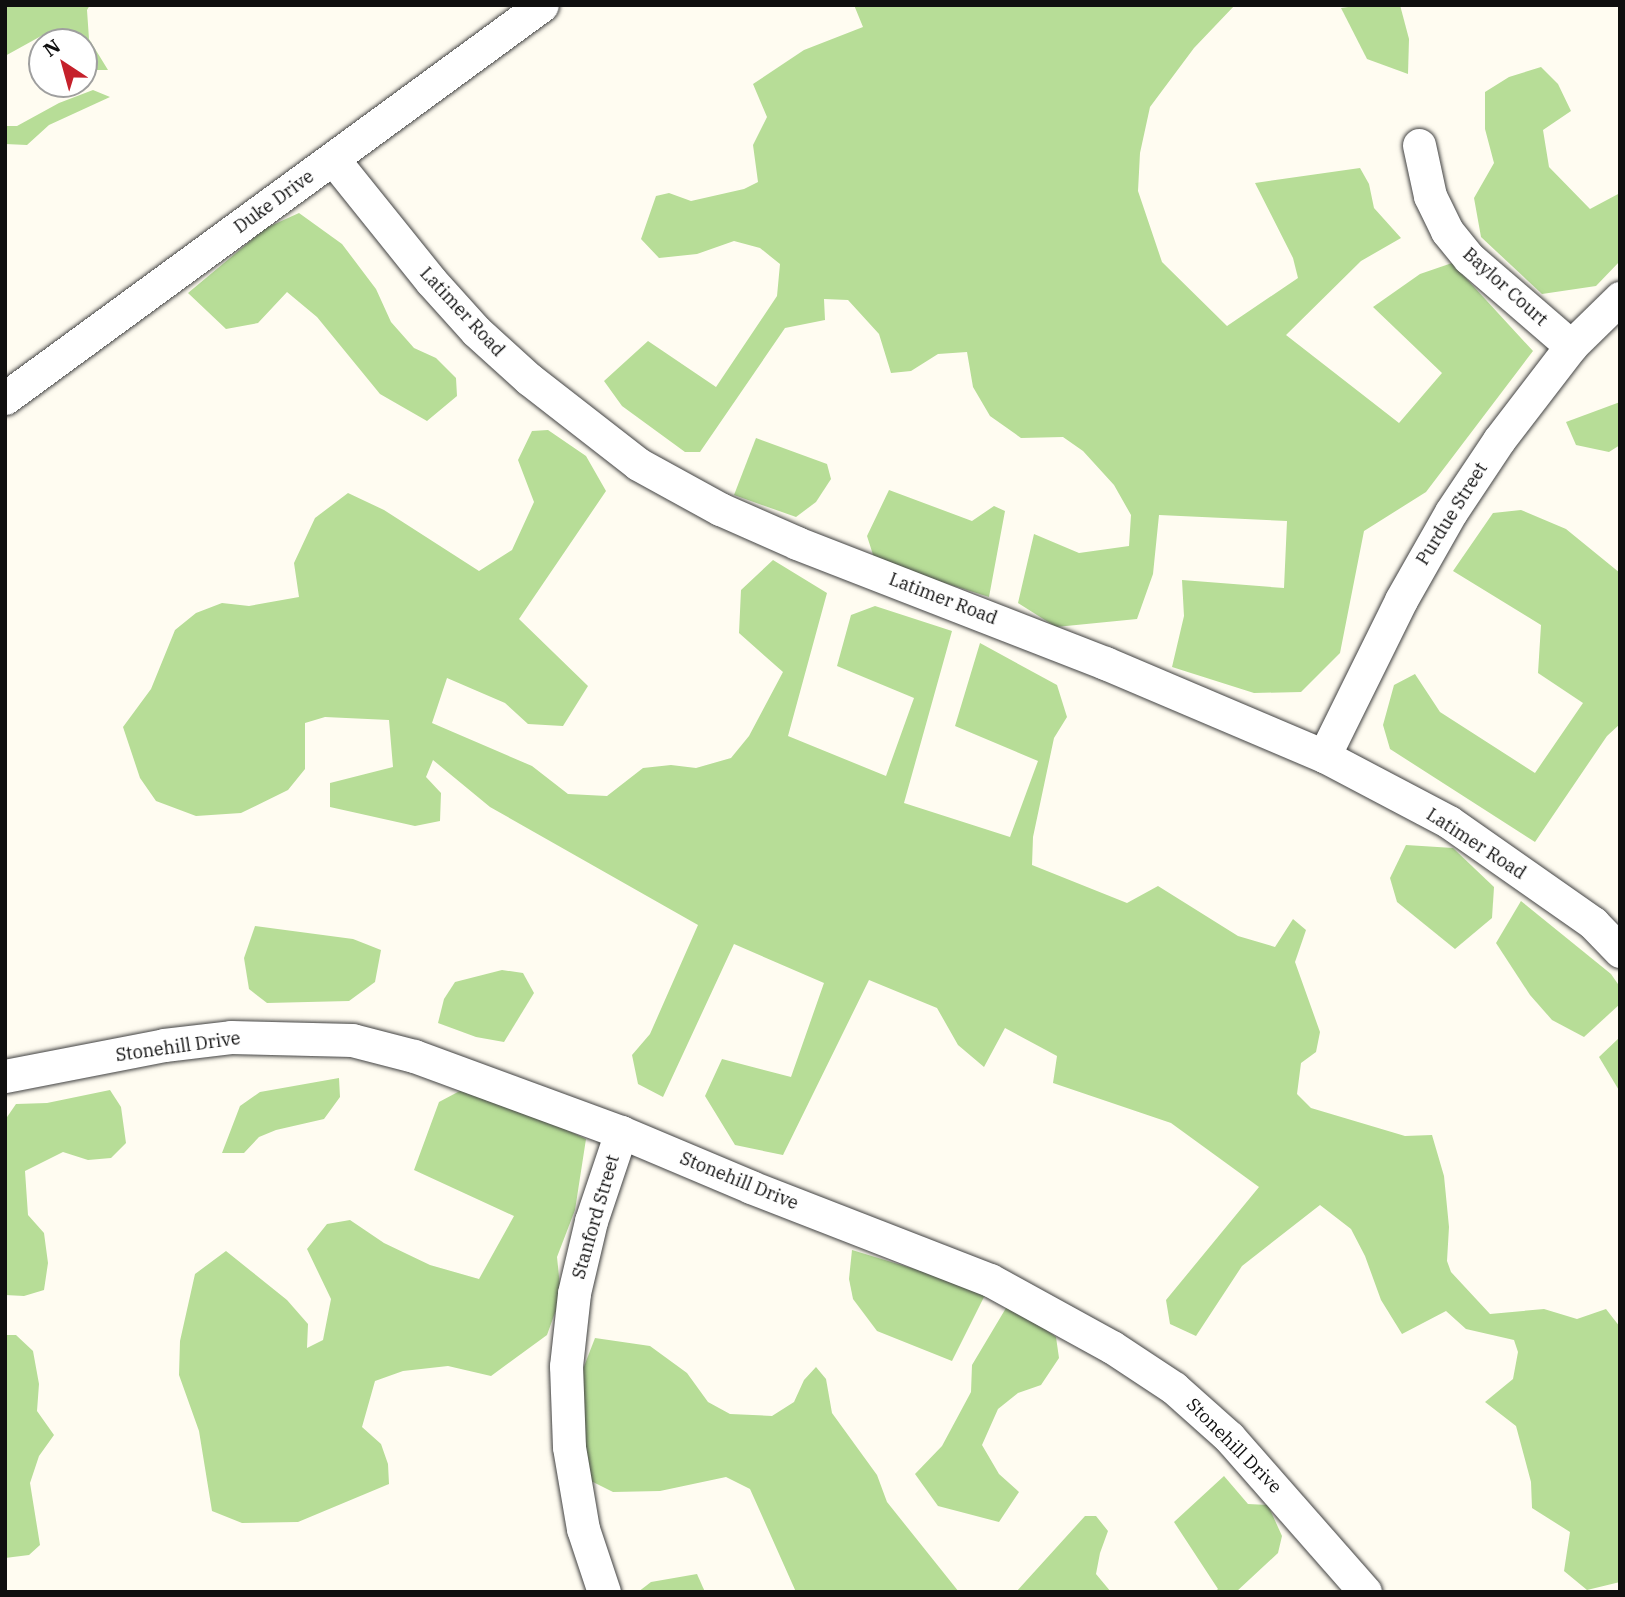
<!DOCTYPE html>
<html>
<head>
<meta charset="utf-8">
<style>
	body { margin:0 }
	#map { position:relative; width:1625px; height:1597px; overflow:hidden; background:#fffcf1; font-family:"IBM Plex Serif",serif }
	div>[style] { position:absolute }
	.forest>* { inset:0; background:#b7dd97 }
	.roads { filter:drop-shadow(0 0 2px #424242) drop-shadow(0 0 2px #424242) }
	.street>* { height:33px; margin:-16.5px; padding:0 16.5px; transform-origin:16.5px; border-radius:16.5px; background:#fff }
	span { translate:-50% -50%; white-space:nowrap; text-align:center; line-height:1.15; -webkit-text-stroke:7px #fff; paint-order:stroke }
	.street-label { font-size:18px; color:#0f0f0f }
	.frame { position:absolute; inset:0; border:7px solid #0f0f0f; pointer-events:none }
	.north { position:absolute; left:28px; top:28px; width:70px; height:70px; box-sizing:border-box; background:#fff; border:2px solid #9f9f9f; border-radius:50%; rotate:324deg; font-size:19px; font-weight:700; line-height:28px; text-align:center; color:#0f0f0f }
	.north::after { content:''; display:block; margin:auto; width:24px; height:32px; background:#c5212b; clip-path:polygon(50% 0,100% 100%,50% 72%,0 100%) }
</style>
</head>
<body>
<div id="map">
	<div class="forest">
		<i style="clip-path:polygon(5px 5px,90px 5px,87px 10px,89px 39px,108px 70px,84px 70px,84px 42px,60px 42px,52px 30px,5px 56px)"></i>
		<i style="clip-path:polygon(854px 5px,1235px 5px,1194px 48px,1150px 107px,1140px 153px,1138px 191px,1162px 262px,1227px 326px,1298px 278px,1293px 258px,1255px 183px,1360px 168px,1369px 184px,1374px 208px,1401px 238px,1361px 261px,1286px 335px,1399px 423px,1442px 373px,1373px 307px,1420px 274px,1452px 263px,1533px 351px,1426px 492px,1364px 531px,1340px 653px,1301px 692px,1254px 693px,1172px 667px,1184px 616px,1182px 580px,1284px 588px,1287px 521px,1159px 515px,1153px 574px,1137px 619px,1056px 627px,1018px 603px,1034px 534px,1079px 553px,1129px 546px,1131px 515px,1114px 485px,1083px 451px,1063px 437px,1021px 438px,990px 416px,973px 387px,967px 352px,938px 354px,911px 371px,891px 373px,879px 334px,848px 300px,824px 299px,825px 320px,785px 328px,700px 452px,685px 452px,622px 406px,604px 381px,648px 341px,716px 387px,777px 296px,780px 264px,760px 248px,734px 241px,697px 254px,659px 258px,641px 239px,656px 196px,669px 193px,691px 201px,744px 189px,758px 182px,753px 145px,767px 117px,753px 84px,804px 50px,863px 27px)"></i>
		<i style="clip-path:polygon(1363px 5px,1400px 5px,1409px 39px,1408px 74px,1367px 59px,1341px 8px)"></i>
		<i style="clip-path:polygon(1541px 67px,1558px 84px,1571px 111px,1543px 130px,1549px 167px,1590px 209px,1620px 193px,1620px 261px,1596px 286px,1542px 294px,1481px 237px,1474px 198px,1494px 163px,1485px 129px,1485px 92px,1509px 77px)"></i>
		<i style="clip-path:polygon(93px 90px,110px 97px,49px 125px,27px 145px,5px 144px,5px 126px,17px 126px,59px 103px)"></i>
		<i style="clip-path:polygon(299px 213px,342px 244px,376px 289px,391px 322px,414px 348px,436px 358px,456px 378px,457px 396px,427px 421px,380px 394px,317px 317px,287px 292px,258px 323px,226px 329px,188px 293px,266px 228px)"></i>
		<i style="clip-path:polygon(1620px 402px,1620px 445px,1609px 452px,1576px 445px,1566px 422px)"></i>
		<i style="clip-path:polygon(548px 430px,586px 456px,606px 491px,519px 619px,588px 686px,563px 726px,528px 724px,505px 703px,447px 678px,432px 723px,532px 766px,568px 794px,607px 796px,643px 768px,671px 765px,696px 768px,731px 758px,749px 736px,783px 672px,739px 633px,741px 590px,773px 560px,827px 593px,788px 736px,886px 776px,914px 698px,837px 666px,851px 615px,875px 606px,952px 631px,904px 803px,1010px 837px,1038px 761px,955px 726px,980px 643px,1057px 685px,1067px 717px,1054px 738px,1033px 837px,1032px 865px,1127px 903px,1158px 886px,1238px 936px,1275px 947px,1293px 919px,1306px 930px,1295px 962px,1320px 1032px,1316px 1052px,1301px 1063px,1297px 1094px,1311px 1108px,1405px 1136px,1432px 1135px,1444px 1176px,1449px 1227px,1447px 1261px,1451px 1272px,1490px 1314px,1544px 1309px,1577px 1319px,1606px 1309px,1620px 1327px,1620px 1582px,1587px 1590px,1564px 1571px,1570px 1532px,1532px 1508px,1531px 1482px,1516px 1426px,1485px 1402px,1513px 1379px,1518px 1352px,1514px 1340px,1466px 1329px,1446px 1311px,1402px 1334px,1381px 1300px,1365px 1256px,1351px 1229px,1320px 1205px,1242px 1266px,1196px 1336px,1170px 1324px,1166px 1300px,1259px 1187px,1171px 1123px,1053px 1083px,1057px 1056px,1005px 1028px,984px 1067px,958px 1045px,937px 1008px,869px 980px,783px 1155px,735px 1145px,705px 1096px,722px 1059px,791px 1077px,824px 983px,734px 944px,663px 1097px,638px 1084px,632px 1055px,650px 1034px,698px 925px,490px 807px,433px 760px,426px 777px,441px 793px,440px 821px,415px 826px,330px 807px,330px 783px,393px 767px,389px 720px,325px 717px,305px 723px,305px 769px,288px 790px,241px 813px,196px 816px,156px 801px,140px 778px,123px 727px,151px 689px,175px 630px,196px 613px,222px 603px,249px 606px,299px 597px,294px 563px,315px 518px,348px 493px,384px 510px,479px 571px,512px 550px,534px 502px,518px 460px,532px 431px)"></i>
		<i style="clip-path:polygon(756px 438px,827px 464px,831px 479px,816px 502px,796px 517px,734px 495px)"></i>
		<i style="clip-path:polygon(889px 490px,972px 521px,994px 506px,1005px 511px,989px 597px,875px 561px,867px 536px)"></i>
		<i style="clip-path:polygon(1521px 510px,1566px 529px,1620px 573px,1620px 724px,1607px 736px,1535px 842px,1390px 749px,1383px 725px,1394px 685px,1415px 674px,1440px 712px,1535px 773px,1583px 703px,1538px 673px,1541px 625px,1453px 571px,1493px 513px)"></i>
		<i style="clip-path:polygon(1406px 845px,1453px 848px,1494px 887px,1492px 918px,1455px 949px,1397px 902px,1390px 878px)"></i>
		<i style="clip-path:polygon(1521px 901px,1611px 974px,1620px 987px,1620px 1004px,1584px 1037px,1552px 1020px,1530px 995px,1496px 943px)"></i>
		<i style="clip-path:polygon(255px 926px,353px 939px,381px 950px,375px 982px,349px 1001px,267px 1003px,249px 989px,244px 958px)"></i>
		<i style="clip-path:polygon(502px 970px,523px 973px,534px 993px,504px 1042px,476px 1037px,438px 1023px,444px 999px,455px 982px)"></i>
		<i style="clip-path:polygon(1620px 1037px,1620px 1092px,1599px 1057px)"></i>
		<i style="clip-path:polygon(339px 1078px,340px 1097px,324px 1119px,276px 1130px,259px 1137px,244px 1153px,222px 1153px,240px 1106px,260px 1092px)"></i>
		<i style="clip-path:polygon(471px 1085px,586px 1139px,575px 1210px,557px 1257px,561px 1296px,547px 1335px,491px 1376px,448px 1366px,403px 1371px,375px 1381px,362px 1427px,381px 1444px,388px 1464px,389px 1484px,298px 1522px,242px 1523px,212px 1511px,199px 1431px,179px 1375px,180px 1341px,195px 1274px,226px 1251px,287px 1300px,308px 1324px,307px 1348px,323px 1340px,331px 1299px,307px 1249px,327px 1224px,350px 1220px,384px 1243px,430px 1265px,479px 1279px,514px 1216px,414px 1170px,439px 1102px)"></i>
		<i style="clip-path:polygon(110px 1090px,121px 1107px,126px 1143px,111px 1158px,88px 1160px,63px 1152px,25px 1171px,28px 1215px,44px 1233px,48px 1263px,44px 1290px,24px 1296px,5px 1295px,5px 1120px,16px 1104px,47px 1103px)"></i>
		<i style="clip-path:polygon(852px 1250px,987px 1291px,952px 1361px,877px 1331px,853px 1299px,849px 1279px)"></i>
		<i style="clip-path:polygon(1009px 1303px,1056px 1337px,1059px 1358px,1041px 1385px,1018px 1393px,998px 1409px,982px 1445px,999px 1474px,1019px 1492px,999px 1522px,938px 1506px,915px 1474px,942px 1446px,971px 1392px,972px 1365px)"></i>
		<i style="clip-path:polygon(5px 1335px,16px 1335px,33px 1351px,39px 1384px,37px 1411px,54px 1435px,39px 1456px,30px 1483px,40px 1545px,29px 1555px,5px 1558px)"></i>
		<i style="clip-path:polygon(595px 1338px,650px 1346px,687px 1373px,708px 1402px,730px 1414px,772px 1416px,794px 1402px,804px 1380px,816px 1367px,826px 1379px,832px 1413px,877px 1475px,887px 1502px,959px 1592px,796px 1592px,750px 1489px,726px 1477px,660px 1491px,613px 1492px,581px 1476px,583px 1369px)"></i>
		<i style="clip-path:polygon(1224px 1476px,1248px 1504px,1268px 1505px,1282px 1536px,1278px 1553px,1236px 1592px,1215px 1592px,1218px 1589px,1174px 1522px)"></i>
		<i style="clip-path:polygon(1085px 1516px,1096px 1516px,1108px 1531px,1100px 1553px,1096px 1574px,1111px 1592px,1016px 1592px)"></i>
		<i style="clip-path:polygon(697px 1574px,705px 1592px,638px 1592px,651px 1582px)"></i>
	</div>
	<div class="roads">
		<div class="street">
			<i style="left:1419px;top:145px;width:52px;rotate:77.8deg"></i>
			<i style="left:1430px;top:196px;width:39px;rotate:64deg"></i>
			<i style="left:1447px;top:231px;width:35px;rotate:51deg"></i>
			<i style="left:1469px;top:258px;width:135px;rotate:40.8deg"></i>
			<i style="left:333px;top:159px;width:156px;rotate:51.2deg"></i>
			<i style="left:431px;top:281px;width:67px;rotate:48deg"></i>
			<i style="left:476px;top:331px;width:72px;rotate:42.2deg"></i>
			<i style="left:529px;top:379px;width:138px;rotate:37.9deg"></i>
			<i style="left:638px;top:464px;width:94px;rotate:28.8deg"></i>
			<i style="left:720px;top:509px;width:84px;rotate:23.8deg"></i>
			<i style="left:797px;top:543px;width:331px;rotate:21.3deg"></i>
			<i style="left:1105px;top:663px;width:238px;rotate:23deg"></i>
			<i style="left:1324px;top:756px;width:141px;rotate:27.8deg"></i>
			<i style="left:1449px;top:822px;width:176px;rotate:35deg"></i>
			<i style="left:1593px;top:923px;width:39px;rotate:46deg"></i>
			<i style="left:5px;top:398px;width:665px;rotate:-36.2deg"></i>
			<i style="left:1324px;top:756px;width:174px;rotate:-63.7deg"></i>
			<i style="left:1401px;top:600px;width:101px;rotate:-60.4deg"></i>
			<i style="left:1451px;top:512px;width:87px;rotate:-56.3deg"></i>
			<i style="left:1499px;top:440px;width:118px;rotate:-52.5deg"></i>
			<i style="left:1571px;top:346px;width:69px;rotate:-44.4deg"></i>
			<i style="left:5px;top:1076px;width:162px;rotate:-11deg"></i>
			<i style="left:164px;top:1045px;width:67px;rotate:-6.8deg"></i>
			<i style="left:231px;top:1037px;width:121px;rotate:1.4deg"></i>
			<i style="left:352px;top:1040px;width:64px;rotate:14.5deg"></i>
			<i style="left:414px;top:1056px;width:221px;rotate:20.2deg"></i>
			<i style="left:621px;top:1132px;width:141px;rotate:22.9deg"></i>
			<i style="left:751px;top:1187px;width:256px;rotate:21.3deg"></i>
			<i style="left:990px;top:1280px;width:139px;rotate:28.8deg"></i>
			<i style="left:1112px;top:1347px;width:74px;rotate:33.5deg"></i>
			<i style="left:1174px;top:1388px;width:74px;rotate:41.7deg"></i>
			<i style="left:1229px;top:1437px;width:206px;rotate:48.7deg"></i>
			<i style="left:604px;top:1592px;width:66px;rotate:-108.4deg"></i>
			<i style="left:583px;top:1529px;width:83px;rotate:-99.7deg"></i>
			<i style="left:569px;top:1447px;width:81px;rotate:-92.1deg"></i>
			<i style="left:566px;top:1366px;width:73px;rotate:-83.7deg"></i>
			<i style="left:574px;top:1293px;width:74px;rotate:-76.7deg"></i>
			<i style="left:591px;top:1221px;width:94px;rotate:-71.4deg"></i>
		</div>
	</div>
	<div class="street-label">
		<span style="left:274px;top:202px;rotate:-36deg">Duke Drive</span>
		<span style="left:1505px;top:287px;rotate:42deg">Baylor Court</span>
		<span style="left:462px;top:312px;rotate:47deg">Latimer Road</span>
		<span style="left:1452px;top:514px;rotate:-58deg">Purdue Street</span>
		<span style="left:943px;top:599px;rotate:21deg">Latimer Road</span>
		<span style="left:1476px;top:844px;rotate:33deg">Latimer Road</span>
		<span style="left:178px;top:1047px;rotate:-8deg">Stonehill Drive</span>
		<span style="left:739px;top:1181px;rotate:22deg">Stonehill Drive</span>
		<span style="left:596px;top:1217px;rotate:-74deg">Stanford Street</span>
		<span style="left:1234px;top:1446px;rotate:45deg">Stonehill Drive</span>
	</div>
	<div class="frame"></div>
	<div class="north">N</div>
</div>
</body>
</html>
